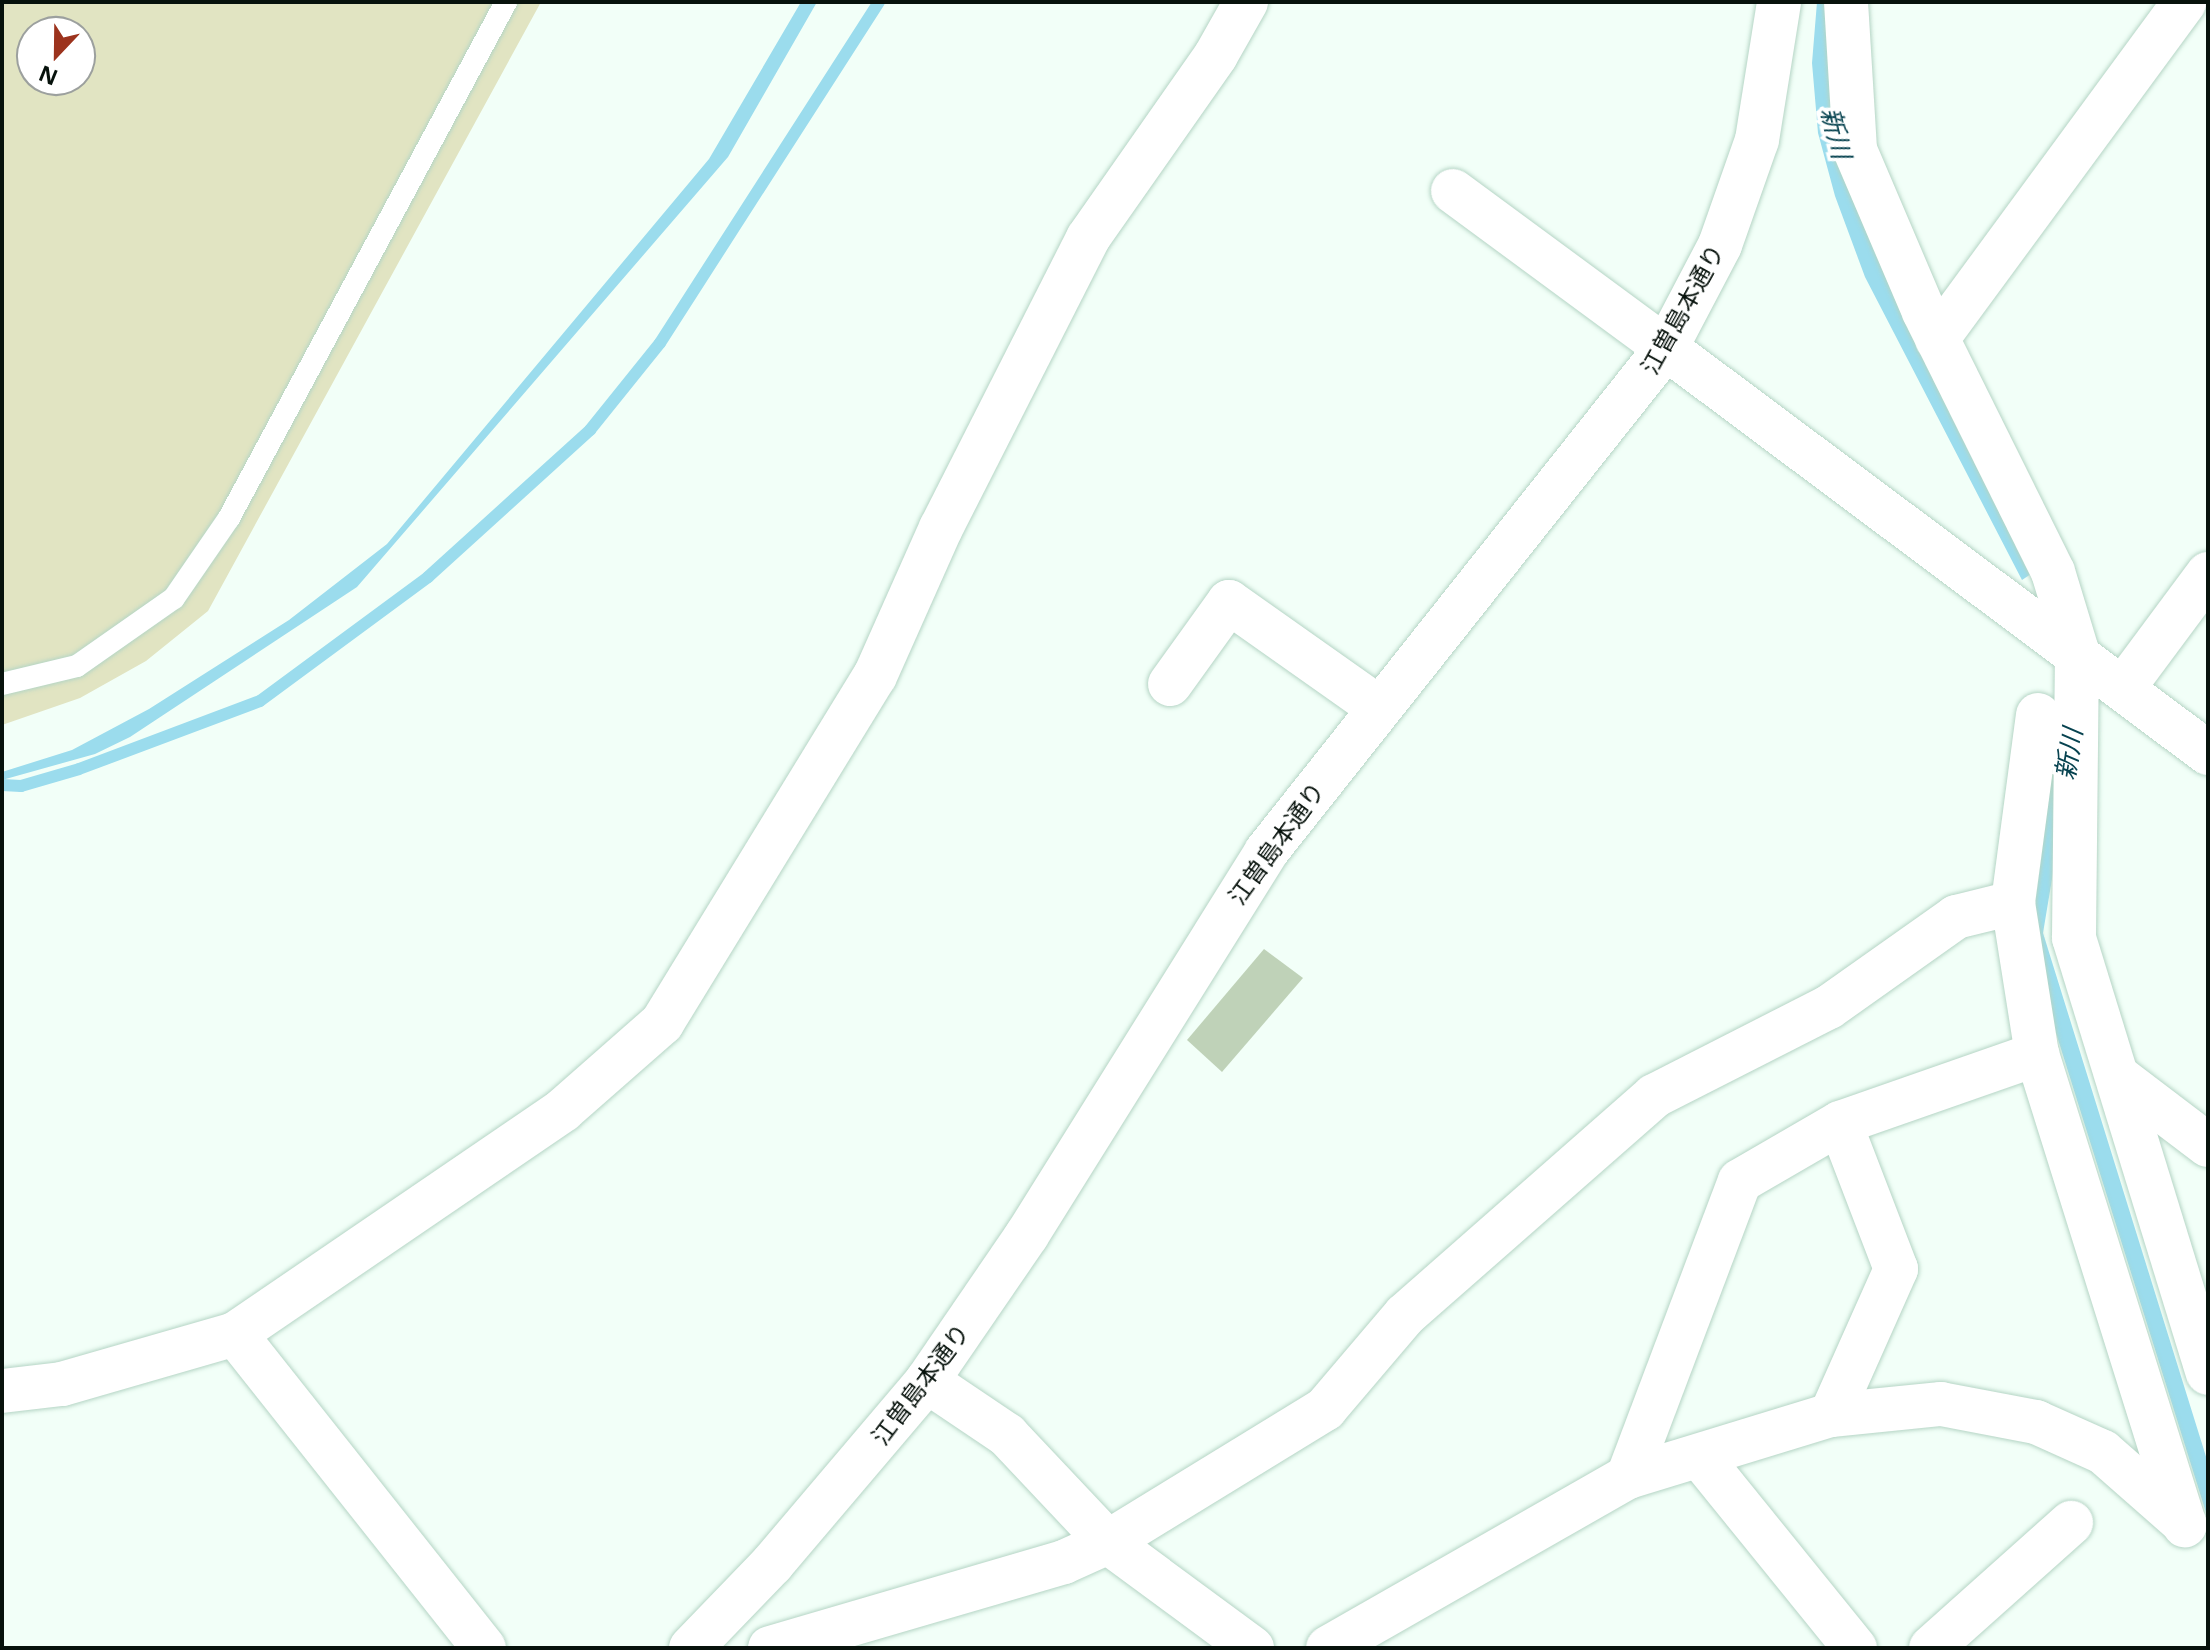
<!DOCTYPE html>
<html>
<head>
<meta charset="utf-8">
<style>
	body { margin:0 }
	#map { position:relative; width:2210px; height:1650px; overflow:hidden; background:#f2fff8; font-family:"Noto Sans","Noto Sans JP",sans-serif }
	div>[style] { position:absolute }
	.green>* { inset:0; background:#e1e4c2 }
	.water>* { inset:0; background:#9bdced }
	.stream>* { height:12px; margin:-6px; padding:0 6px; transform-origin:6px; border-radius:6px; background:#9bdced }
	.building>* { inset:0; background:#bfd2b8 }
	.roads { filter:drop-shadow(0 0 2px #b5d5c5) drop-shadow(0 0 2px #b5d5c5) }
	.lane>* { height:22px; margin:-11px; padding:0 11px; transform-origin:11px; border-radius:11px; background:#fff }
	.street>* { height:44px; margin:-22px; padding:0 22px; transform-origin:22px; border-radius:22px; background:#fff }
	.secondary>* { height:44px; margin:-22px; padding:0 22px; transform-origin:22px; border-radius:22px; background:#fff }
	span { translate:-50% -50%; white-space:nowrap; text-align:center; line-height:1.15; -webkit-text-stroke:7px #fff; paint-order:stroke }
	.street-label { font-size:24px; color:#07120c }
	.water-label { font-size:26px; color:#074350; font-style:italic }
	.frame { position:absolute; inset:0; border:4px solid #07120c; pointer-events:none }
	.north { position:absolute; left:16px; top:16px; width:80px; height:80px; box-sizing:border-box; background:#fff; border:2px solid #9ca09e; border-radius:50%; rotate:202deg; font-size:22px; font-weight:700; line-height:32px; text-align:center; color:#07120c }
	.north::after { content:''; display:block; margin:auto; width:28px; height:36px; background:#9c331d; clip-path:polygon(50% 0,100% 100%,50% 72%,0 100%) }
</style>
</head>
<body>
<div id="map">
	<div class="green">
		<i style="clip-path:polygon(evenodd,2px 2px,541px 2px,208px 611px,146px 661px,80px 698px,2px 725px,2px 2px,32px 32px,80px 32px,80px 80px,32px 80px,32px 32px)"></i>
	</div>
	<div class="water">
		<i style="clip-path:polygon(801px 2px,817px 2px,728px 157px,357px 587px,130px 737px,95px 754px,2px 780px,2px 772px,72px 750px,149px 709px,289px 620px,387px 544px,709px 159px)"></i>
		<i style="clip-path:polygon(1817px 2px,1834px 2px,1832px 64px,2037px 570px,2022px 580px,1865px 277px,1835px 196px,1818px 133px,1812px 63px)"></i>
		<i style="clip-path:polygon(2057px 736px,2075px 741px,2043px 933px,2208px 1463px,2208px 1519px,2026px 937px)"></i>
	</div>
	<div class="stream">
		<i style="left:2px;top:785px;width:19px;rotate:3deg"></i>
		<i style="left:21px;top:786px;width:60px;rotate:-16.3deg"></i>
		<i style="left:79px;top:769px;width:193px;rotate:-20.6deg"></i>
		<i style="left:260px;top:701px;width:209px;rotate:-36.4deg"></i>
		<i style="left:428px;top:577px;width:219px;rotate:-42.2deg"></i>
		<i style="left:590px;top:430px;width:112px;rotate:-51.2deg"></i>
		<i style="left:660px;top:343px;width:405px;rotate:-57.3deg"></i>
	</div>
	<div class="building">
		<i style="clip-path:polygon(1264px 949px,1303px 978px,1222px 1072px,1187px 1040px)"></i>
	</div>
	<div class="roads">
		<div class="lane">
			<i style="left:2px;top:684px;width:77px;rotate:-13.5deg"></i>
			<i style="left:77px;top:666px;width:118px;rotate:-35deg"></i>
			<i style="left:174px;top:598px;width:97px;rotate:-55.5deg"></i>
			<i style="left:229px;top:518px;width:586px;rotate:-61.77deg"></i>
		</div>
		<div class="street">
			<i style="left:1846px;top:2px;width:148px;rotate:86.5deg"></i>
			<i style="left:1855px;top:150px;width:176px;rotate:66.9deg"></i>
			<i style="left:1924px;top:312px;width:290px;rotate:63.6deg"></i>
			<i style="left:2053px;top:572px;width:83px;rotate:73.1deg"></i>
			<i style="left:2077px;top:651px;width:287px;rotate:90.6deg"></i>
			<i style="left:2074px;top:938px;width:455px;rotate:72.9deg"></i>
			<i style="left:1453px;top:191px;width:265px;rotate:36.4deg"></i>
			<i style="left:1937px;top:339px;width:418px;rotate:-53.7deg"></i>
			<i style="left:1170px;top:684px;width:101px;rotate:-54.3deg"></i>
			<i style="left:1229px;top:602px;width:182px;rotate:35.2deg"></i>
			<i style="left:2124px;top:687px;width:141px;rotate:-53.4deg"></i>
			<i style="left:2038px;top:715px;width:190px;rotate:97.6deg"></i>
			<i style="left:2013px;top:903px;width:153px;rotate:81deg"></i>
			<i style="left:2037px;top:1054px;width:494px;rotate:72.6deg"></i>
			<i style="left:2117px;top:1076px;width:114px;rotate:37.2deg"></i>
			<i style="left:235px;top:1334px;width:401px;rotate:51.6deg"></i>
			<i style="left:927px;top:1381px;width:97px;rotate:34deg"></i>
			<i style="left:1007px;top:1435px;width:147px;rotate:46.7deg"></i>
			<i style="left:1108px;top:1542px;width:179px;rotate:36.4deg"></i>
			<i style="left:2px;top:1391px;width:60px;rotate:-6.7deg"></i>
			<i style="left:62px;top:1384px;width:180px;rotate:-16.1deg"></i>
			<i style="left:235px;top:1334px;width:397px;rotate:-34.3deg"></i>
			<i style="left:563px;top:1110px;width:132px;rotate:-41.3deg"></i>
			<i style="left:662px;top:1023px;width:407px;rotate:-58.5deg"></i>
			<i style="left:875px;top:676px;width:162px;rotate:-66deg"></i>
			<i style="left:941px;top:528px;width:325px;rotate:-63.1deg"></i>
			<i style="left:1088px;top:238px;width:223px;rotate:-55deg"></i>
			<i style="left:1216px;top:55px;width:61px;rotate:-60.5deg"></i>
			<i style="left:1831px;top:1415px;width:111px;rotate:-5.7deg"></i>
			<i style="left:1941px;top:1404px;width:97px;rotate:10.7deg"></i>
			<i style="left:2036px;top:1422px;width:73px;rotate:24.1deg"></i>
			<i style="left:2103px;top:1452px;width:109px;rotate:41.3deg"></i>
			<i style="left:1701px;top:1458px;width:245px;rotate:51deg"></i>
			<i style="left:1628px;top:1477px;width:316px;rotate:-69.3deg"></i>
			<i style="left:1740px;top:1181px;width:116px;rotate:-30.1deg"></i>
			<i style="left:1840px;top:1123px;width:209px;rotate:-19.3deg"></i>
			<i style="left:770px;top:1648px;width:306px;rotate:-16.3deg"></i>
			<i style="left:1064px;top:1562px;width:48px;rotate:-24.4deg"></i>
			<i style="left:1108px;top:1542px;width:255px;rotate:-31.5deg"></i>
			<i style="left:1325px;top:1409px;width:123px;rotate:-49.6deg"></i>
			<i style="left:1405px;top:1315px;width:332px;rotate:-41.3deg"></i>
			<i style="left:1654px;top:1096px;width:196px;rotate:-27deg"></i>
			<i style="left:1829px;top:1007px;width:156px;rotate:-35.3deg"></i>
			<i style="left:1956px;top:917px;width:59px;rotate:-13.8deg"></i>
			<i style="left:1328px;top:1648px;width:345px;rotate:-29.7deg"></i>
			<i style="left:1628px;top:1477px;width:212px;rotate:-17deg"></i>
			<i style="left:1831px;top:1415px;width:160px;rotate:-66deg"></i>
			<i style="left:1896px;top:1269px;width:156px;rotate:-111deg"></i>
			<i style="left:1931px;top:1648px;width:188px;rotate:-41.8deg"></i>
		</div>
		<div class="secondary">
			<i style="left:1666px;top:348px;width:677px;rotate:36.77deg"></i>
			<i style="left:691px;top:1648px;width:117px;rotate:-46deg"></i>
			<i style="left:772px;top:1564px;width:240px;rotate:-49.7deg"></i>
			<i style="left:927px;top:1381px;width:177px;rotate:-55.6deg"></i>
			<i style="left:1027px;top:1235px;width:451px;rotate:-58deg"></i>
			<i style="left:1266px;top:852px;width:643px;rotate:-51.56deg"></i>
			<i style="left:1666px;top:348px;width:116px;rotate:-62.3deg"></i>
			<i style="left:1720px;top:245px;width:111px;rotate:-70.6deg"></i>
			<i style="left:1757px;top:140px;width:140px;rotate:-80.9deg"></i>
		</div>
	</div>
	<div class="street-label">
		<span style="left:1682px;top:309px;rotate:-61deg">江曽島本通り</span>
		<span style="left:1276px;top:843px;rotate:-54deg">江曽島本通り</span>
		<span style="left:920px;top:1384px;rotate:-53deg">江曽島本通り</span>
	</div>
	<div class="water-label">
		<span style="left:1836px;top:133px;rotate:76deg">新川</span>
		<span style="left:2069px;top:754px;rotate:-81deg">新川</span>
	</div>
	<div class="frame"></div>
	<div class="north">N</div>
</div>
</body>
</html>
